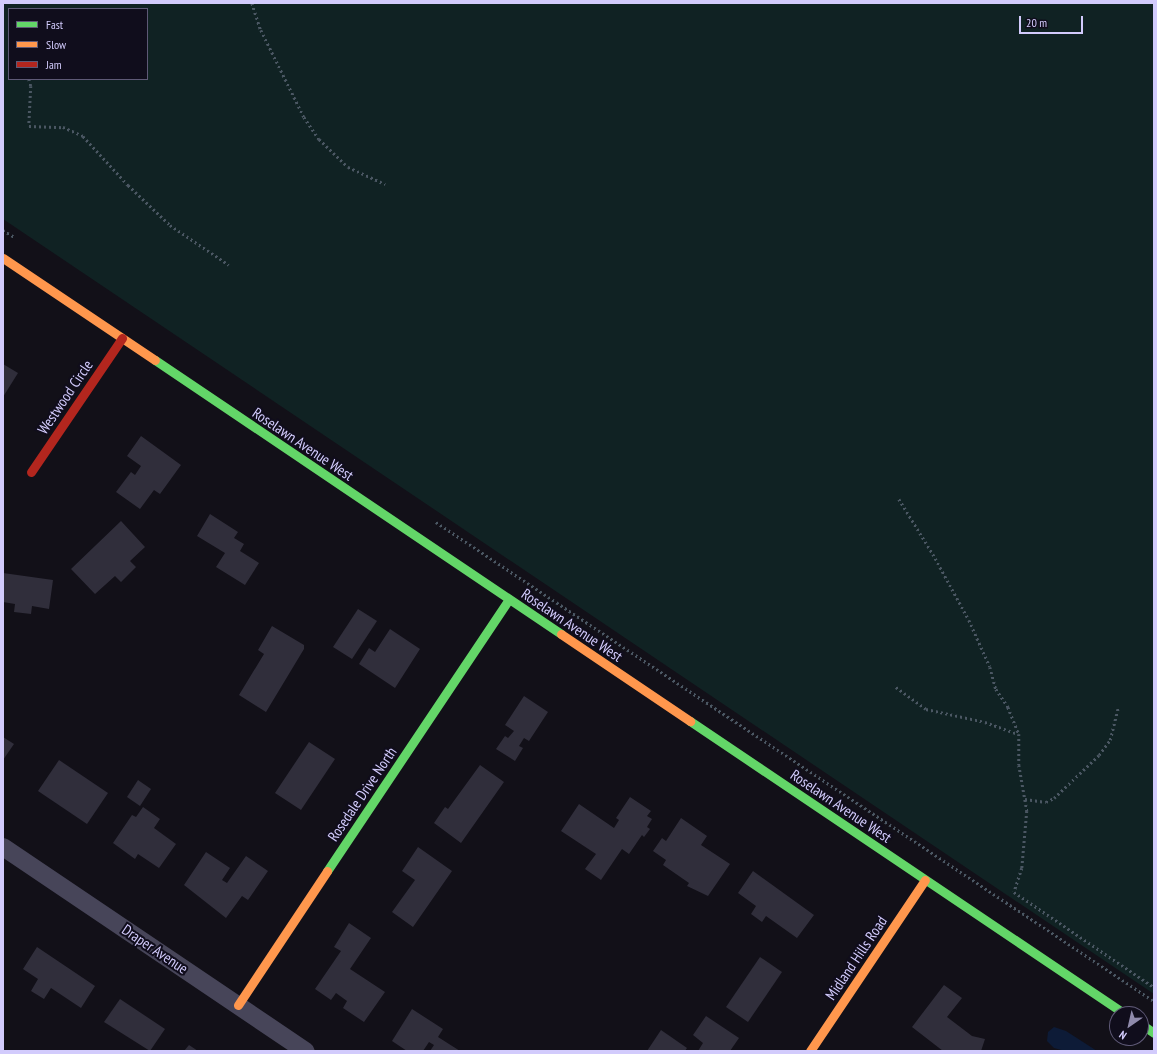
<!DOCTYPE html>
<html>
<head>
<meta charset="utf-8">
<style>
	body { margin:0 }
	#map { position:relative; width:1157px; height:1054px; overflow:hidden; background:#121018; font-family:"PT Sans Narrow",sans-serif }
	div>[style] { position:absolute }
	.green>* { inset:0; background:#102223 }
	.water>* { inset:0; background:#0d1b37 }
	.building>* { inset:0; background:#302e3b }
	.path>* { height:2.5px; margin-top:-1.25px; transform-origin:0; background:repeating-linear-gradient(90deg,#4b5763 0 2px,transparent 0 5px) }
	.street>* { height:18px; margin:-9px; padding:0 9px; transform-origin:9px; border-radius:9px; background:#474559 }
	.fast>* { height:9px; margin:-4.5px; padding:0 4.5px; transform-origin:4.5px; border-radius:4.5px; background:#63d668 }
	.slow>* { height:9px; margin:-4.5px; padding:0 4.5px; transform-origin:4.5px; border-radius:4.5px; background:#ff974d }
	.jam>* { height:9px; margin:-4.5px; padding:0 4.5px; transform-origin:4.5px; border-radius:4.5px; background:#b3261e }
	span { translate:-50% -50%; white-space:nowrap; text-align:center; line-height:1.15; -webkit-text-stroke:4px #100d1c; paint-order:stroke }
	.street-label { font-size:15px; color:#d2cbfc }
	.frame { position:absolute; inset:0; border:4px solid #d2cbfc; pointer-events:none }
	.legend { position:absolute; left:8px; top:8px; width:140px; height:72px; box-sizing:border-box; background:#100d1c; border:1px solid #5e5976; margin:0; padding:5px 7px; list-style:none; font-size:12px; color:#d2cbfc }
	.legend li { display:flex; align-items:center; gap:8px; height:20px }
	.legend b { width:20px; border:1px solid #5e5976 }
	.north { position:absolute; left:1109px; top:1006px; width:40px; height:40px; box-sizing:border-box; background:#100d1c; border:1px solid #5e5976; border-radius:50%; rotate:214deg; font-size:11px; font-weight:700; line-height:16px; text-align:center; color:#d2cbfc }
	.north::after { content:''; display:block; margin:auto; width:14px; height:18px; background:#8f8aac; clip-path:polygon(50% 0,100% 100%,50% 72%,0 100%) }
	.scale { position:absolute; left:1019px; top:16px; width:64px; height:18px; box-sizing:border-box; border:2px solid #d2cbfc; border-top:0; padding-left:5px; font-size:12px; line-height:14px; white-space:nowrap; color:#d2cbfc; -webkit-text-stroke:3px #100d1c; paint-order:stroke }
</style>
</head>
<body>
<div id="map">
	<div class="green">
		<i style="clip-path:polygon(evenodd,3px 3px,1154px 3px,1154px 994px,3px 219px,3px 3px,9px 9px,147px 9px,147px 79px,9px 79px,9px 9px)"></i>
	</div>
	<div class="water">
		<i style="clip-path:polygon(1054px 1027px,1066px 1031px,1097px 1051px,1065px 1051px,1054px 1048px,1047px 1041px,1048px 1032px)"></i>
	</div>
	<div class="building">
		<i style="clip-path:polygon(3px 364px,18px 373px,3px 397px)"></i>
		<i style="clip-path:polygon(141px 436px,181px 465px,160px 494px,154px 490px,140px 509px,116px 492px,131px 472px,135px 475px,141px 466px,127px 456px)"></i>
		<i style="clip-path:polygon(210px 514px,238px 532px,234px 538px,244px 544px,240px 551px,259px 563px,245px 585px,216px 567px,225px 553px,197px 536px)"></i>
		<i style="clip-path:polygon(121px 521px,145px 547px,130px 561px,136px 567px,121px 582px,115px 576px,95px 594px,71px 569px)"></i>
		<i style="clip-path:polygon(3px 573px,53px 580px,49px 609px,32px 606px,31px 614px,14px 612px,15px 604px,3px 602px)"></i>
		<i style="clip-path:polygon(358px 609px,377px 621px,352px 659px,333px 647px)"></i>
		<i style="clip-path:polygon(272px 626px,304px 645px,304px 649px,266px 712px,239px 695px,264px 654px,258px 650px)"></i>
		<i style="clip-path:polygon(390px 629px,420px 649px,395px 688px,359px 664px,369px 648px,375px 652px)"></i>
		<i style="clip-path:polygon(524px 696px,548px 712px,529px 741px,524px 738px,519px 746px,523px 748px,515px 761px,496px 749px,505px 736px,508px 738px,514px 731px,505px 725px)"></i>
		<i style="clip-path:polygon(3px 737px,14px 744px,3px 760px)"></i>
		<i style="clip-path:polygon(309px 742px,335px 759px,301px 810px,275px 793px)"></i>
		<i style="clip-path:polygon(59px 760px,108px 793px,87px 824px,38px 791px)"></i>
		<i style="clip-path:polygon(480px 765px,504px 782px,461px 843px,434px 823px,445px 807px,448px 809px)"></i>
		<i style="clip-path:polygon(138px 780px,151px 789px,140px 806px,127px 797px)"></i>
		<i style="clip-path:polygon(630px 797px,651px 811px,647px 816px,652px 819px,647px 827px,650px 829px,644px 837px,642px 835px,629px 854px,622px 849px,601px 880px,585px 869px,596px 854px,561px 831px,579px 804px,614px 828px,619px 820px,616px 818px)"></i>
		<i style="clip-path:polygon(143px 807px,160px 819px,154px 828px,176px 844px,159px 868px,138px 854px,135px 859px,113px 843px,132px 815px,136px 817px)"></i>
		<i style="clip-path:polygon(681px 818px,707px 836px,701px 845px,730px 864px,708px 896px,687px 886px,689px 883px,663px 865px,666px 860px,653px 851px,662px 838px,666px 841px)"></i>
		<i style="clip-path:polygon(418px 847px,452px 871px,413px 927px,392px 912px,415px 880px,402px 871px)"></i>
		<i style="clip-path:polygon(206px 852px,230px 868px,222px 880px,227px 883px,246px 856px,268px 871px,248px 900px,242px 896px,226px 918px,184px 885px)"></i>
		<i style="clip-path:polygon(753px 871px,814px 915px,797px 938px,766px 916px,762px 922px,751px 914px,756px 906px,738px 893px)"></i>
		<i style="clip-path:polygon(349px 923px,371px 938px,350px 969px,385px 992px,364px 1022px,343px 1008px,347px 1001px,336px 993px,331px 1000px,315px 989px,341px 951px,334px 947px)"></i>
		<i style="clip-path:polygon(37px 947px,95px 986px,81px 1008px,51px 988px,44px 999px,31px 991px,38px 979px,23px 969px)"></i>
		<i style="clip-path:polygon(760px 957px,782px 972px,748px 1022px,726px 1007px)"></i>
		<i style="clip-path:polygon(944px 985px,962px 998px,947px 1017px,972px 1036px,985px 1039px,981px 1051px,943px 1051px,912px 1027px)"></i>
		<i style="clip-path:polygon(120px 999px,165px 1029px,150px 1051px,104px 1022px)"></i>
		<i style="clip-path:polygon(412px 1009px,443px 1029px,438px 1037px,460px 1051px,430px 1051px,434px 1045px,429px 1042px,423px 1051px,407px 1051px,392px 1041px)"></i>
		<i style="clip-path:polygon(706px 1016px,739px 1038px,730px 1051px,698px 1051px,703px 1043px,693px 1035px)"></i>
		<i style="clip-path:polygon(661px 1030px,687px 1048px,685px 1051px,647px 1051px)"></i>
		<i style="clip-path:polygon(189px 1045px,198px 1051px,184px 1051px)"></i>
	</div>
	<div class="path">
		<i style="left:252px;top:3px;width:28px;rotate:72deg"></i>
		<i style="left:261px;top:30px;width:97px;rotate:63.7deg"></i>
		<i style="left:304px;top:117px;width:27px;rotate:56deg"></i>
		<i style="left:319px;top:139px;width:40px;rotate:44deg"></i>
		<i style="left:348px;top:167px;width:41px;rotate:24.7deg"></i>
		<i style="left:29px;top:79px;width:7px;rotate:74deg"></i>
		<i style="left:31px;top:86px;width:40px;rotate:92.9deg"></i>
		<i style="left:29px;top:126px;width:34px;rotate:2deg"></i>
		<i style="left:63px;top:127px;width:22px;rotate:24deg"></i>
		<i style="left:83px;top:136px;width:67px;rotate:47.4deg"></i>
		<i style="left:128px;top:185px;width:58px;rotate:43.6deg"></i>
		<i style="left:170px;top:225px;width:71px;rotate:34.1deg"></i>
		<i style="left:3px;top:230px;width:13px;rotate:32deg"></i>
		<i style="left:899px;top:499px;width:65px;rotate:58.3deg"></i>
		<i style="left:933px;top:554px;width:75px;rotate:61.4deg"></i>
		<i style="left:969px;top:620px;width:51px;rotate:65.9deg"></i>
		<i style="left:990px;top:667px;width:23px;rotate:75deg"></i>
		<i style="left:996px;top:689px;width:22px;rotate:56deg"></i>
		<i style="left:1008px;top:707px;width:29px;rotate:68deg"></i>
		<i style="left:1019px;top:734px;width:31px;rotate:90deg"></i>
		<i style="left:1019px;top:765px;width:47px;rotate:80.1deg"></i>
		<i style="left:1027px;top:811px;width:57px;rotate:95deg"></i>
		<i style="left:1022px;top:868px;width:25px;rotate:108deg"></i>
		<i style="left:1014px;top:892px;width:169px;rotate:34.2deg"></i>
		<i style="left:436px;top:522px;width:863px;rotate:33.71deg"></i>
		<i style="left:896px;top:687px;width:37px;rotate:36deg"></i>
		<i style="left:926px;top:709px;width:60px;rotate:12.4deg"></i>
		<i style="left:985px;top:722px;width:35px;rotate:20deg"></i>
		<i style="left:1025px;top:799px;width:21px;rotate:8deg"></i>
		<i style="left:1046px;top:802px;width:9px;rotate:-27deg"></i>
		<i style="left:1054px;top:798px;width:62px;rotate:-43.7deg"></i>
		<i style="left:1099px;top:755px;width:19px;rotate:-54deg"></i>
		<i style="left:1110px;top:740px;width:34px;rotate:-76deg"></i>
	</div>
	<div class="street">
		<i style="left:3px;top:847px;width:365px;rotate:34deg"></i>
	</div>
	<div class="fast">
		<i style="left:155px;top:360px;width:490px;rotate:34deg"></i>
		<i style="left:690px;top:721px;width:524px;rotate:33.96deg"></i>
		<i style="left:327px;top:871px;width:327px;rotate:-56.2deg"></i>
		<i style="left:1141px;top:1024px;width:16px;rotate:35deg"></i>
	</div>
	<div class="slow">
		<i style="left:3px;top:258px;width:183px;rotate:33.9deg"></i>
		<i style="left:561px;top:634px;width:156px;rotate:34deg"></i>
		<i style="left:238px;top:1005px;width:161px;rotate:-56.4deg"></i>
		<i style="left:810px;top:1051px;width:206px;rotate:-56.1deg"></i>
	</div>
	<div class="jam">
		<i style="left:31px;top:472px;width:162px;rotate:-55.8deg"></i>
	</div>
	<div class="street-label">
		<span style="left:65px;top:397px;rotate:-56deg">Westwood Circle</span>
		<span style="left:303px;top:444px;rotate:34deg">Roselawn Avenue West</span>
		<span style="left:572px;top:625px;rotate:34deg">Roselawn Avenue West</span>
		<span style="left:362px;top:794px;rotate:-56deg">Rosedale Drive North</span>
		<span style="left:841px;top:806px;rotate:34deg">Roselawn Avenue West</span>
		<span style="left:155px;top:949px;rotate:34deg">Draper Avenue</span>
		<span style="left:856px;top:958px;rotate:-56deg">Midland Hills Road</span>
	</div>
	<div class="frame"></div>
	<ul class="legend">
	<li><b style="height:5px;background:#63d668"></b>Fast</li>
	<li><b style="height:5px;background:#ff974d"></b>Slow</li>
	<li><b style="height:5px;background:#b3261e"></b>Jam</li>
	</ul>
	<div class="north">N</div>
	<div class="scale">20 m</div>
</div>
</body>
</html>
